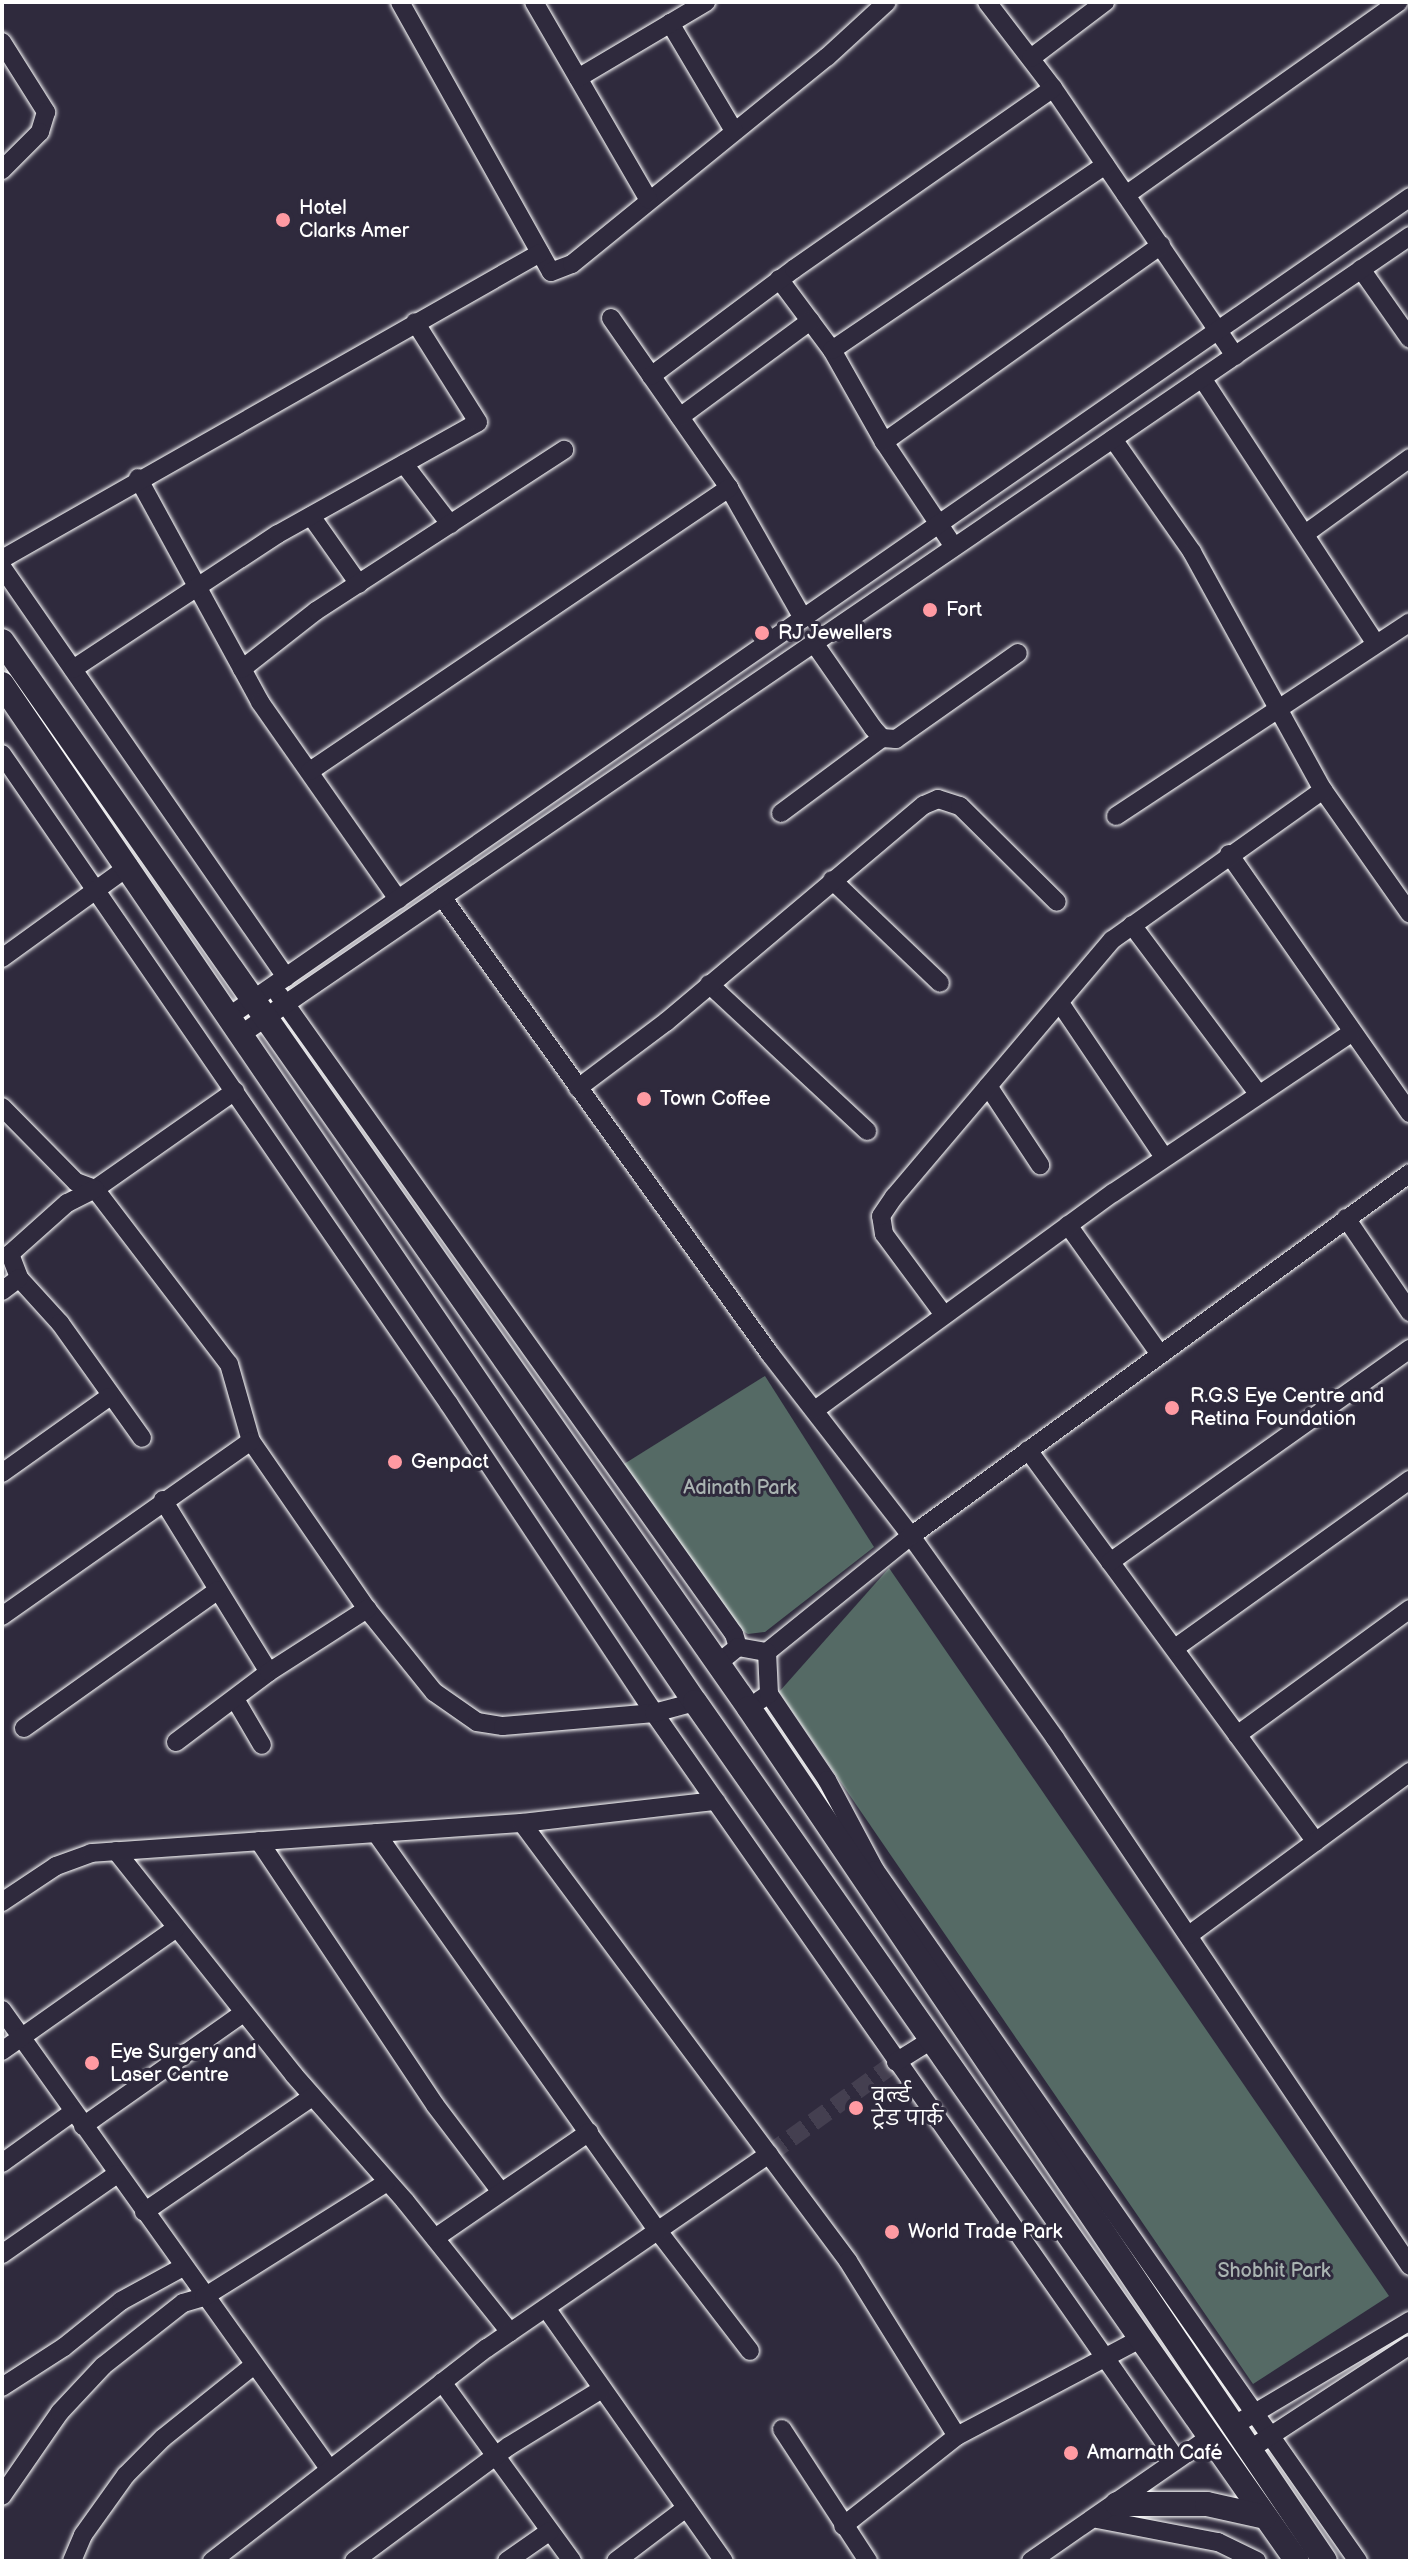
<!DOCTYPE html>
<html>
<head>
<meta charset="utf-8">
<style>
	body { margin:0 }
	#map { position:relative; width:1412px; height:2563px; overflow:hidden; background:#2f2a3d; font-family:"Balsamiq Sans","Playpen Sans Deva",sans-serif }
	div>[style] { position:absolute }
	.green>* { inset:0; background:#556a65 }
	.minor-tunnel>* { height:18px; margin-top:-9px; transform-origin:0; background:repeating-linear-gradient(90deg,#443f50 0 18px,transparent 0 27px) }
	.roads { filter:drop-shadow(0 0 2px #fff) drop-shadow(0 0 2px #fff) }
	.minor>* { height:18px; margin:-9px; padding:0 9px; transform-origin:9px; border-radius:9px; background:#2f2a3d }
	.major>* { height:24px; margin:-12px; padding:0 12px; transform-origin:12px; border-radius:12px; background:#2f2a3d }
	.dots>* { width:22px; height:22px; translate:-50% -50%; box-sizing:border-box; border:4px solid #2f2a3d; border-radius:50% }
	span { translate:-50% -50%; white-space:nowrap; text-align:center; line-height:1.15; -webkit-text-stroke:6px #2f2a3d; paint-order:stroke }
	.poi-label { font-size:20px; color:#fff }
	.left { translate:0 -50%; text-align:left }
	.park-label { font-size:20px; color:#aab4b2 }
	.frame { position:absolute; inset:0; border:4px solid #fff; pointer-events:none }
</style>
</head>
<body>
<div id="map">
	<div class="green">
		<i style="clip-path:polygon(765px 1376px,874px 1547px,765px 1632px,748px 1634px,739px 1629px,624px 1464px)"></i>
		<i style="clip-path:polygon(889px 1568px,1389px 2296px,1253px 2384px,779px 1692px)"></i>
	</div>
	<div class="minor-tunnel">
		<i style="left:769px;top:2154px;width:157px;rotate:-35.9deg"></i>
	</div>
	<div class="roads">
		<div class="minor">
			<i style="left:400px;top:2px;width:309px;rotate:60.8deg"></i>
			<i style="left:551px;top:272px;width:22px;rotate:-21deg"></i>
			<i style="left:572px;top:264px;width:328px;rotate:-39.1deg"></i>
			<i style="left:827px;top:57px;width:81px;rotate:-42.5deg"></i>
			<i style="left:534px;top:2px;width:228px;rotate:59.9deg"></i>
			<i style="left:987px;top:2px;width:108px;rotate:52.5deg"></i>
			<i style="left:1053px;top:88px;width:324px;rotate:55.8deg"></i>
			<i style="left:670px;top:23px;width:126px;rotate:59.3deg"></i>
			<i style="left:2px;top:42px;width:83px;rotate:57.8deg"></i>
			<i style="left:46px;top:112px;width:21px;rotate:107deg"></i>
			<i style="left:40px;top:132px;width:54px;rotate:135deg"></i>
			<i style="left:1031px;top:58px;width:93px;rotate:-37.1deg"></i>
			<i style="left:578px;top:78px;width:149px;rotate:-30.7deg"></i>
			<i style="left:1126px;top:195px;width:334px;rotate:-35.3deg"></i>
			<i style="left:1361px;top:269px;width:85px;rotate:55deg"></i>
			<i style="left:779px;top:279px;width:89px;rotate:53.3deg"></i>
			<i style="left:832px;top:350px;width:106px;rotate:60.5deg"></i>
			<i style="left:884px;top:442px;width:126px;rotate:56.3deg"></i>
			<i style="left:611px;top:318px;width:207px;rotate:55.2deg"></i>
			<i style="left:729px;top:488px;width:150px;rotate:60.4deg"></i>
			<i style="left:832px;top:350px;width:330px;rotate:-34.1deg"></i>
			<i style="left:651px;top:376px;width:179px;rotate:-36.8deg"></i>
			<i style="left:794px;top:269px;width:316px;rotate:-34.9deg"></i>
			<i style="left:1202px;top:378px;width:316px;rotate:56.8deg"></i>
			<i style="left:680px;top:417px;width:162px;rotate:-36.4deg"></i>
			<i style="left:1113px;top:439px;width:138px;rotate:55deg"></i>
			<i style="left:1192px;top:552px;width:272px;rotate:61.2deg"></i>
			<i style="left:1323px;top:790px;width:151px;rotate:54.9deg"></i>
			<i style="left:884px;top:442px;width:340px;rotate:-35.4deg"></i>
			<i style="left:404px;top:464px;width:76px;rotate:52.5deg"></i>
			<i style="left:138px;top:478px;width:255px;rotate:61.4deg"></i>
			<i style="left:260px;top:702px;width:241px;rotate:55deg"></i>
			<i style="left:311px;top:516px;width:83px;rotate:54.8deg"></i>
			<i style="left:1305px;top:534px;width:130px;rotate:-35.9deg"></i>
			<i style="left:2px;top:559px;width:619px;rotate:-29.63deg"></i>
			<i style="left:2px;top:567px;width:499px;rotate:55.3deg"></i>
			<i style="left:814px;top:643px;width:103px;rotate:55.2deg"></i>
			<i style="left:873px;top:728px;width:13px;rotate:48deg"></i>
			<i style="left:882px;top:738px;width:14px;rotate:4deg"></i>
			<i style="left:896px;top:739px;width:149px;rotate:-35.2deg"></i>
			<i style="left:73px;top:669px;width:245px;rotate:-33.4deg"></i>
			<i style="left:278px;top:534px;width:229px;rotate:-29.2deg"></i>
			<i style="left:478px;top:422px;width:118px;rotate:-122.2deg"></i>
			<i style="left:242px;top:669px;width:94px;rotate:-38.1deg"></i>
			<i style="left:316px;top:611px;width:296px;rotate:-33deg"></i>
			<i style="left:2px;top:754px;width:789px;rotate:55.48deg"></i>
			<i style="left:449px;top:1404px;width:371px;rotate:56.4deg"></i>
			<i style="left:654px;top:1713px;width:910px;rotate:55.02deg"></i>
			<i style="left:310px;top:771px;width:506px;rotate:-34.04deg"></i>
			<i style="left:781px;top:813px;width:126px;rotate:-36.6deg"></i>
			<i style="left:1116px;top:816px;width:352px;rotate:-33.4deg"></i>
			<i style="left:1229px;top:854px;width:316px;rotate:55.1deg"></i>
			<i style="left:832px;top:880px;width:149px;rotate:43.6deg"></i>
			<i style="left:442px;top:897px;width:563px;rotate:54.33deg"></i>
			<i style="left:770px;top:1354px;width:230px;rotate:52.2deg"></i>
			<i style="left:911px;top:1536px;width:248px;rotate:54.5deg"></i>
			<i style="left:1055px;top:1738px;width:636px;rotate:56.09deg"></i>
			<i style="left:1132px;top:925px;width:209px;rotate:53.2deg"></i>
			<i style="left:2px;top:958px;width:157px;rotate:-35.9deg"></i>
			<i style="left:709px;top:984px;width:216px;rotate:42.9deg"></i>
			<i style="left:279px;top:995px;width:784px;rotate:54.55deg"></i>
			<i style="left:734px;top:1634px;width:14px;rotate:73deg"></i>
			<i style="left:1060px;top:1003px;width:186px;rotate:56deg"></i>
			<i style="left:231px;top:1015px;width:1435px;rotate:-34.75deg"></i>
			<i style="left:243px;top:1033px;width:1413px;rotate:-34.33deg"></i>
			<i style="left:988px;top:1086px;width:95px;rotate:56.6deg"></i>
			<i style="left:578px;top:1088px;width:110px;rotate:-36.9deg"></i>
			<i style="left:666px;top:1022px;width:337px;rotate:-40.1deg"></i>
			<i style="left:924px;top:805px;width:15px;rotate:-23deg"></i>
			<i style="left:938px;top:799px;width:23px;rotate:18deg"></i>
			<i style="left:960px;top:806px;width:136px;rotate:44.7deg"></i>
			<i style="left:235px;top:1091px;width:171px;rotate:145deg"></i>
			<i style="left:95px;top:1189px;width:220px;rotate:52.6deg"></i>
			<i style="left:229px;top:1364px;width:80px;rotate:74.1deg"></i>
			<i style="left:251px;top:1441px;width:204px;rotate:55.4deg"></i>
			<i style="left:367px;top:1609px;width:107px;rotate:51.1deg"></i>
			<i style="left:434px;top:1692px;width:52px;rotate:34.9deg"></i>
			<i style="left:477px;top:1722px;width:26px;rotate:9deg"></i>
			<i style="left:503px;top:1726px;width:152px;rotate:-4.9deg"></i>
			<i style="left:654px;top:1713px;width:42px;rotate:-15deg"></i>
			<i style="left:2px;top:1107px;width:105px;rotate:45.4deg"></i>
			<i style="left:76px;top:1182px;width:20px;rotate:20deg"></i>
			<i style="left:95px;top:1189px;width:31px;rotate:153deg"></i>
			<i style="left:67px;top:1203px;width:76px;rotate:138.2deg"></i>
			<i style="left:10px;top:1254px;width:26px;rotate:69deg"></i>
			<i style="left:19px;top:1278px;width:61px;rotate:47.7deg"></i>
			<i style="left:60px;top:1323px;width:141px;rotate:54.5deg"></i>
			<i style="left:1346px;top:1218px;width:114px;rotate:55.8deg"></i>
			<i style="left:1068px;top:1225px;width:157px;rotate:54.6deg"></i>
			<i style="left:2px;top:1291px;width:21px;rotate:-37deg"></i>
			<i style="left:944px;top:1315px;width:101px;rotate:-126.5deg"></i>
			<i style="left:884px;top:1234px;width:18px;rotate:-99deg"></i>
			<i style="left:881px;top:1216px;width:23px;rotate:-56deg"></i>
			<i style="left:894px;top:1197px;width:337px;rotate:-49.7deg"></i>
			<i style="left:1112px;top:940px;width:259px;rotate:-35.4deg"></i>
			<i style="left:815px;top:1410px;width:369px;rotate:-36.1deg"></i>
			<i style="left:1113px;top:1193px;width:285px;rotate:-33.9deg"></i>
			<i style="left:1028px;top:1450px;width:486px;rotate:53.7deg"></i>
			<i style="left:2px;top:1473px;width:131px;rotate:-35.4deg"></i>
			<i style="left:163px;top:1500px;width:202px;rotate:58.4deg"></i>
			<i style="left:1110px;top:1562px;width:368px;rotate:-35.4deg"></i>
			<i style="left:2px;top:1616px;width:304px;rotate:-35.1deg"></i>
			<i style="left:1175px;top:1648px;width:289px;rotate:-35.6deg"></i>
			<i style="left:717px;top:1664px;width:27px;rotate:-39deg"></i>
			<i style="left:738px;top:1647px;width:29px;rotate:10deg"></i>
			<i style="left:767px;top:1652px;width:185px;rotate:-38.9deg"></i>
			<i style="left:911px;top:1536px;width:617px;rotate:-36.03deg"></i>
			<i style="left:769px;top:1694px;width:104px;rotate:56deg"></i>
			<i style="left:827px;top:1780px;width:102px;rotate:61.9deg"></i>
			<i style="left:875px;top:1870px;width:843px;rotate:55.05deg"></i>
			<i style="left:235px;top:1699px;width:53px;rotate:59.6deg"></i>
			<i style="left:760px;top:1700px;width:11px;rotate:-34deg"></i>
			<i style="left:769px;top:1694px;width:42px;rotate:-92.7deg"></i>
			<i style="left:24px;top:1728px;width:238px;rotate:-35.4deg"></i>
			<i style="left:1237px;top:1735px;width:214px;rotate:-36.1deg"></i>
			<i style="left:176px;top:1742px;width:116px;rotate:-37deg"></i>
			<i style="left:269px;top:1672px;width:117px;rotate:-32.7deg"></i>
			<i style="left:522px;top:1823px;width:546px;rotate:53.34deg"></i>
			<i style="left:848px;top:2261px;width:206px;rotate:58.1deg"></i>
			<i style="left:957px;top:2436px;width:145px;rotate:141.7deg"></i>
			<i style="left:376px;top:1833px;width:488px;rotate:54.7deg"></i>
			<i style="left:658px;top:2231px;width:151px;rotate:52.5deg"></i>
			<i style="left:259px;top:1841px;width:317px;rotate:56.3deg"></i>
			<i style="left:435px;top:2105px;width:109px;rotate:52.8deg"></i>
			<i style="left:116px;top:1851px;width:286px;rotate:51.5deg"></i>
			<i style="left:294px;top:2075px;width:168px;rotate:48.6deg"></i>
			<i style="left:405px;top:2201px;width:168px;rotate:51.3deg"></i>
			<i style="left:2px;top:1902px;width:65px;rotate:-33.7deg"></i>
			<i style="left:56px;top:1866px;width:37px;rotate:-20deg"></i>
			<i style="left:91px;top:1853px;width:432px;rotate:-4deg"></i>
			<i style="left:522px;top:1823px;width:195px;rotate:-6.5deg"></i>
			<i style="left:1189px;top:1935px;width:275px;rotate:-36.4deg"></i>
			<i style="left:2px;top:2010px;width:561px;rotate:54.5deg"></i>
			<i style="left:2px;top:2051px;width:212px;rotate:-35.2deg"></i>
			<i style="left:896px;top:2062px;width:44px;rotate:-31.9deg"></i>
			<i style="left:83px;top:2126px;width:196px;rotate:-35.2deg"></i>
			<i style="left:2px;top:2163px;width:87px;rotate:-35.7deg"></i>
			<i style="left:144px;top:2212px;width:204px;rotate:-34.4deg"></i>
			<i style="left:435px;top:2238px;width:187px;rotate:-34.5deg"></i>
			<i style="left:2px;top:2254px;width:140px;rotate:-34.8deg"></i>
			<i style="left:546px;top:2308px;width:309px;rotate:54.9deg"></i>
			<i style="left:442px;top:2382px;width:221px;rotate:54deg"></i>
			<i style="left:2px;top:2387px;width:74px;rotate:-32.8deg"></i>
			<i style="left:64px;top:2347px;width:73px;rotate:-38.9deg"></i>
			<i style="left:121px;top:2301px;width:71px;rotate:-28.7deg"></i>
			<i style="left:1243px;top:2420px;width:194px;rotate:-30.7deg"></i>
			<i style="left:782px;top:2429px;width:158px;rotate:56.9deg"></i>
			<i style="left:957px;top:2436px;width:205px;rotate:-27.9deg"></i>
			<i style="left:1258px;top:2444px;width:181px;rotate:-33.1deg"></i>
			<i style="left:2px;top:2496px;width:102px;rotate:-55.4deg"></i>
			<i style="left:60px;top:2412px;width:63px;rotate:-46.9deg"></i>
			<i style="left:103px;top:2366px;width:102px;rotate:-38.2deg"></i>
			<i style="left:183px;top:2303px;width:22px;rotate:-16deg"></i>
			<i style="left:204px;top:2297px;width:215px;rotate:-32.1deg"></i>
			<i style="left:1097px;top:2519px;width:123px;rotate:10.8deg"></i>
			<i style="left:1218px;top:2542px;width:43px;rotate:26deg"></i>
			<i style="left:72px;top:2561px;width:28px;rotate:-67deg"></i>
			<i style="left:83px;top:2535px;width:74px;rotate:-54.4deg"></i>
			<i style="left:126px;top:2475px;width:52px;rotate:-45deg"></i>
			<i style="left:163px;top:2438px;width:117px;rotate:-38.7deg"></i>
			<i style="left:212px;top:2561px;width:348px;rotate:-37.8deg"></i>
			<i style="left:487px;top:2348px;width:342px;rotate:-34.5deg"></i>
			<i style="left:354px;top:2561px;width:193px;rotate:-36.6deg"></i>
			<i style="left:509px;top:2446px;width:109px;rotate:-31.5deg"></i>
			<i style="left:507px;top:2561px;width:52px;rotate:-34.9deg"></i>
			<i style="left:616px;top:2561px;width:88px;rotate:-37.1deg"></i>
			<i style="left:1031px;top:2561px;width:214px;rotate:-34.7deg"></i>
		</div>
		<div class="major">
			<i style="left:2px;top:641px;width:1302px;rotate:55deg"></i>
			<i style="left:749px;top:1708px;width:1029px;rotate:55.97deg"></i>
			<i style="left:2px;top:684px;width:1231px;rotate:55.76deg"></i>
			<i style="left:695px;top:1702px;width:1049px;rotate:54.98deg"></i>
			<i style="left:1117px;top:2504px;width:90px"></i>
			<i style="left:1207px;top:2504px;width:59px;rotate:12.6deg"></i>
		</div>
	</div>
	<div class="dots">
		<i style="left:283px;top:220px;background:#ff9aa2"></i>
		<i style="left:930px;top:610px;background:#ff9aa2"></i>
		<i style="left:762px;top:633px;background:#ff9aa2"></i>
		<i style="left:644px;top:1099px;background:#ff9aa2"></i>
		<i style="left:1172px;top:1408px;background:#ff9aa2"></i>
		<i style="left:395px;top:1462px;background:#ff9aa2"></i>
		<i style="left:92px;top:2063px;background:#ff9aa2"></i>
		<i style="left:856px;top:2108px;background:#ff9aa2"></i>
		<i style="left:892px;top:2232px;background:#ff9aa2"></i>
		<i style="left:1071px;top:2453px;background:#ff9aa2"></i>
	</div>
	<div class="poi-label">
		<span class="left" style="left:299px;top:220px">Hotel<br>Clarks Amer</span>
		<span class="left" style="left:946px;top:610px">Fort</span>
		<span class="left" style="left:778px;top:633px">RJ Jewellers</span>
		<span class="left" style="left:660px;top:1099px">Town Coffee</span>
		<span class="left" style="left:1190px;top:1408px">R.G.S Eye Centre and<br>Retina Foundation</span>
		<span class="left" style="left:411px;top:1462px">Genpact</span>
		<span class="left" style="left:110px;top:2064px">Eye Surgery and<br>Laser Centre</span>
		<span class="left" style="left:872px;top:2108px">वर्ल्ड<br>ट्रेड पार्क</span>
		<span class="left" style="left:908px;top:2232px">World Trade Park</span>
		<span class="left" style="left:1087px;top:2453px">Amarnath Café</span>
	</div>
	<div class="park-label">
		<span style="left:740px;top:1488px">Adinath Park</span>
		<span style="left:1274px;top:2271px">Shobhit Park</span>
	</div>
	<div class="frame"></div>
</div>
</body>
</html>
